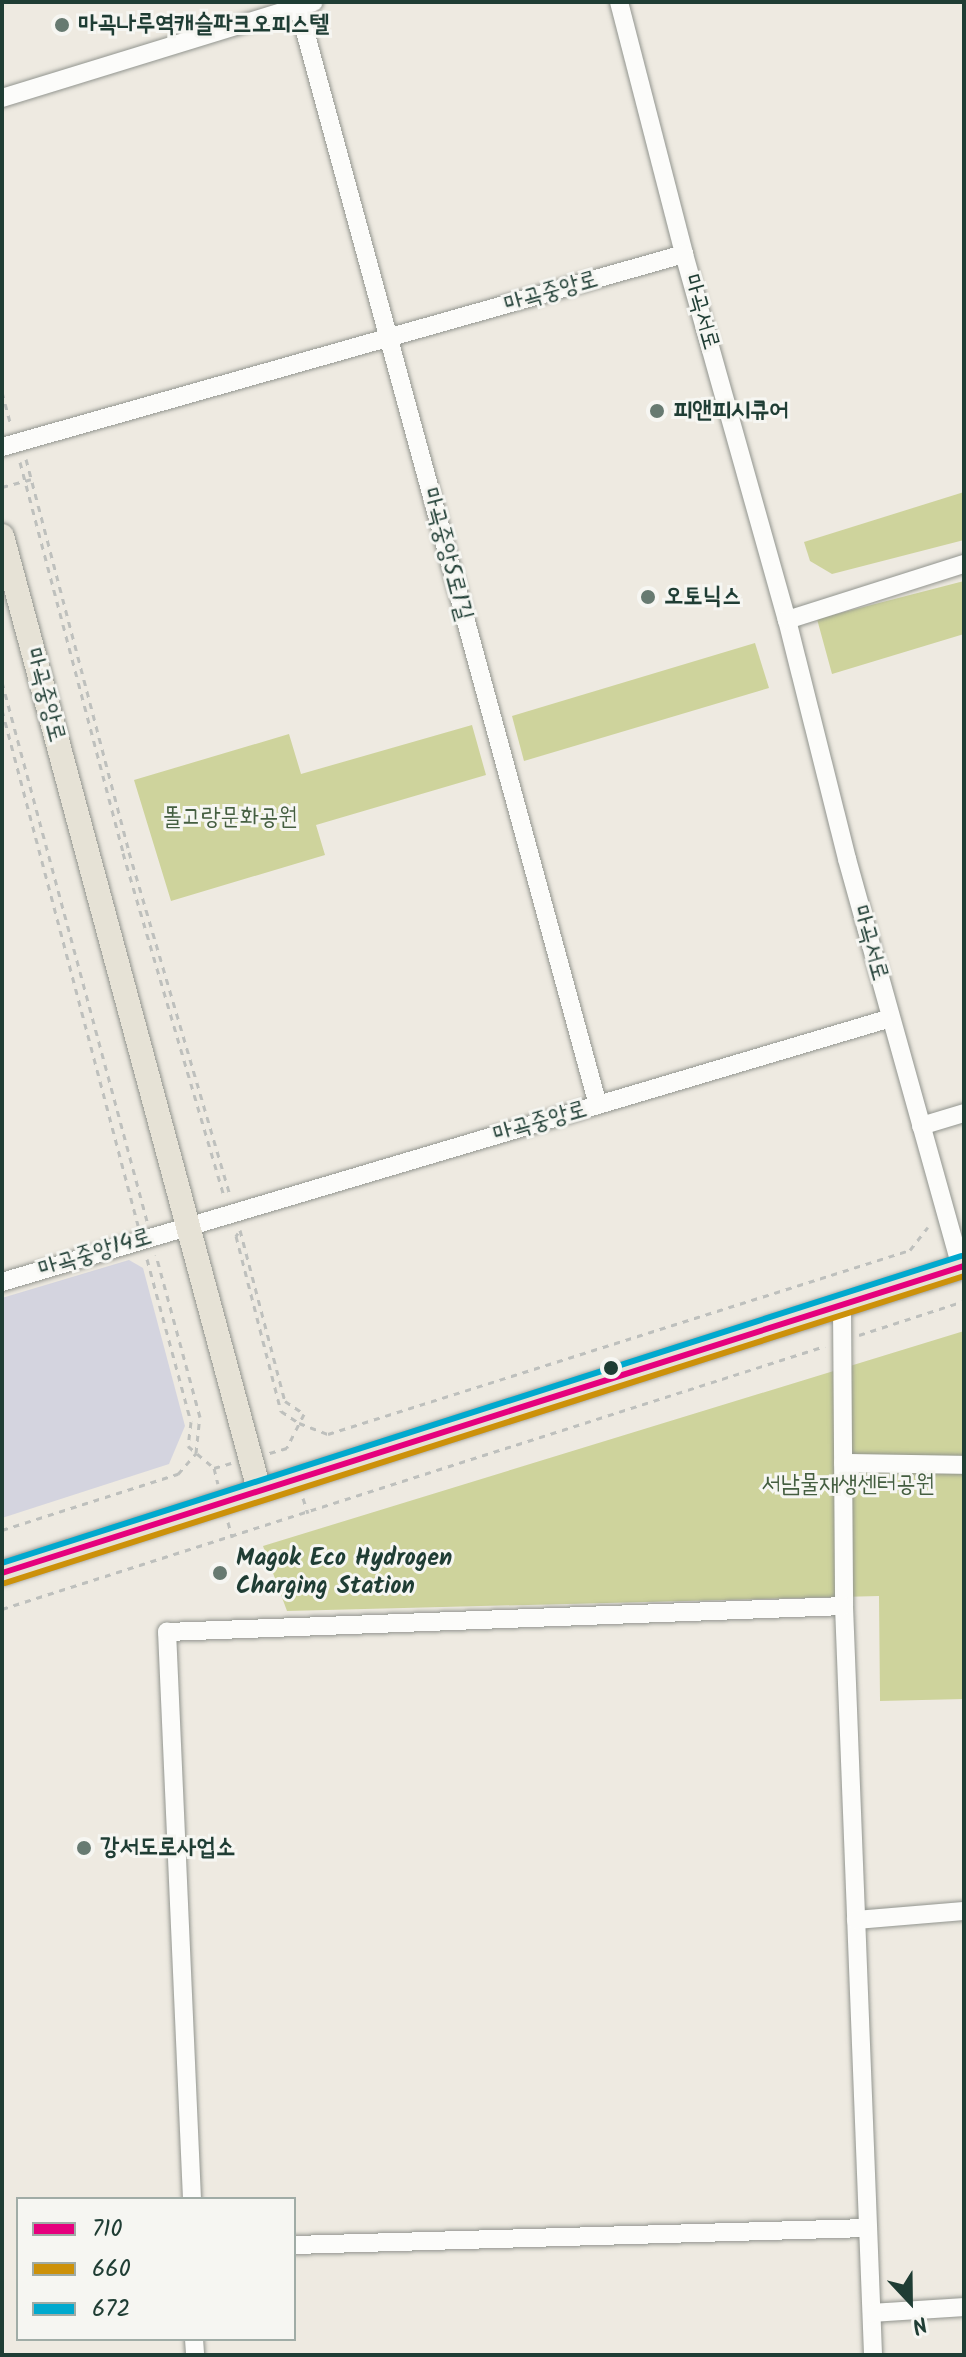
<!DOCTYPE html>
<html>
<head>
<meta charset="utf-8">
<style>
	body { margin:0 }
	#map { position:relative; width:966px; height:2357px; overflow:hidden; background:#eeeae1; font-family:Kalam,"Poor Story",sans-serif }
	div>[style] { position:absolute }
	.industrial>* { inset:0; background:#d4d4df }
	.green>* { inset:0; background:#ced39c }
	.path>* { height:3px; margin-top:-1.5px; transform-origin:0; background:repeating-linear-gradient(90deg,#bec0bd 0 6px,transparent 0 12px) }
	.roads { filter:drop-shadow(0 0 2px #92958f) drop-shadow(0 0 2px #92958f) }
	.minor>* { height:18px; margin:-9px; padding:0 9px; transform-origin:9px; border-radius:9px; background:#fcfcfa }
	.major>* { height:24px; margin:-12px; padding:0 12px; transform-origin:12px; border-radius:12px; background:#e6e2d6 }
	.bus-1>* { height:6px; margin:-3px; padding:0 3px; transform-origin:3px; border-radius:3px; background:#e5007d }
	.bus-2>* { height:6px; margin:-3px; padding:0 3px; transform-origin:3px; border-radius:3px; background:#cc910a }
	.bus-3>* { height:6px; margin:-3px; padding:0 3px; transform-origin:3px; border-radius:3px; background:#00a9ce }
	.dots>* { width:22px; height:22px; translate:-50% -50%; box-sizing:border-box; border:4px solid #f6f6f2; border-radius:50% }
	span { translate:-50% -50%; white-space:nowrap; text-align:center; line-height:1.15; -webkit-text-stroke:6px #f6f6f2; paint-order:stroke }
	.poi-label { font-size:24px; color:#1f3d34; font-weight:700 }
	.left { translate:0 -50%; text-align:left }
	.street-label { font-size:24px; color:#1f3d34 }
	.park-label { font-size:24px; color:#445e40 }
	.frame { position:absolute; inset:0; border:4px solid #1f3d34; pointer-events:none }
	.legend { position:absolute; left:16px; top:2197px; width:280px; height:144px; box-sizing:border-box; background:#f6f6f2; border:2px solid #a0aca6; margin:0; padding:10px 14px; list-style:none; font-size:24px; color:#1f3d34 }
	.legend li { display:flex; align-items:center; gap:16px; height:40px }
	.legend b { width:40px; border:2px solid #a0aca6 }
	.north { position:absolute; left:870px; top:2261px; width:80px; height:80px; -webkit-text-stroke:6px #f6f6f2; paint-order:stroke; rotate:158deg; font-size:22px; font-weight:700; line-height:32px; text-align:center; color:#1f3d34 }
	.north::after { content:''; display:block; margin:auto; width:28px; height:36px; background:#1f3d34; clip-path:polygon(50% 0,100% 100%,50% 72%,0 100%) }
</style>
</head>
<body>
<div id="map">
	<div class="industrial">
		<i style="clip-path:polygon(129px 1260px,143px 1268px,185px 1426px,169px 1464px,2px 1518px,2px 1298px)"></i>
	</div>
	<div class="green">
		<i style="clip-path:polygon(964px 492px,964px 540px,832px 574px,810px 561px,804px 542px)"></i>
		<i style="clip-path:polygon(964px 581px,964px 634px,832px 674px,817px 619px)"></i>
		<i style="clip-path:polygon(755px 643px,769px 688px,524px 761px,512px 716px)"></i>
		<i style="clip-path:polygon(472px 725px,486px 775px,316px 825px,325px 855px,171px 901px,134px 780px,289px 734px,301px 774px)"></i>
		<i style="clip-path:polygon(964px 1331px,964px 1699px,880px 1701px,879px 1596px,287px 1611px,263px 1546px)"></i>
	</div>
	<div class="path">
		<i style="left:2px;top:392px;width:35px;rotate:75deg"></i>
		<i style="left:26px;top:459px;width:406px;rotate:75.3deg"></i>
		<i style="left:129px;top:852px;width:359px;rotate:73.6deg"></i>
		<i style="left:20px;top:462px;width:404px;rotate:75.2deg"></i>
		<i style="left:123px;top:853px;width:359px;rotate:73.6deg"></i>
		<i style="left:2px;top:487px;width:30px;rotate:-15deg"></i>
		<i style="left:2px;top:682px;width:558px;rotate:74.94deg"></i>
		<i style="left:2px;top:710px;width:533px;rotate:75.21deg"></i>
		<i style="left:240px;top:1230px;width:177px;rotate:75.3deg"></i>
		<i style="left:285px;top:1401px;width:23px;rotate:34deg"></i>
		<i style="left:304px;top:1414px;width:38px;rotate:117deg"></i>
		<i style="left:287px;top:1448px;width:19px;rotate:164deg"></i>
		<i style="left:238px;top:1233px;width:4px;rotate:124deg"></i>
		<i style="left:236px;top:1236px;width:181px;rotate:75.6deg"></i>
		<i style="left:281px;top:1411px;width:22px;rotate:34deg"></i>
		<i style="left:299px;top:1423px;width:31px;rotate:21deg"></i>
		<i style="left:328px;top:1434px;width:610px;rotate:-17.54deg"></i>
		<i style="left:910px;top:1250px;width:29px;rotate:-52deg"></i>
		<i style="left:147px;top:1259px;width:169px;rotate:74.9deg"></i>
		<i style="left:191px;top:1422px;width:24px;rotate:97deg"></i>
		<i style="left:188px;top:1446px;width:34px;rotate:40deg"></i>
		<i style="left:214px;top:1468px;width:18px;rotate:-16deg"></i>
		<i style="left:859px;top:1335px;width:110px;rotate:-17.9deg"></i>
		<i style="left:214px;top:1468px;width:16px;rotate:76deg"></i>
		<i style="left:303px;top:1498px;width:16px;rotate:72deg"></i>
		<i style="left:228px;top:1522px;width:16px;rotate:75deg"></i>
		<i style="left:2px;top:1530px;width:185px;rotate:-17.7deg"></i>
		<i style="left:178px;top:1474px;width:28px;rotate:-49deg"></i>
		<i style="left:196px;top:1453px;width:36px;rotate:-84deg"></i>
		<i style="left:200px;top:1417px;width:168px;rotate:-105.2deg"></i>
		<i style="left:2px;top:1609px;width:864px;rotate:-17.72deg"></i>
	</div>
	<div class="roads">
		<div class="minor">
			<i style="left:297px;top:2px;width:1143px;rotate:74.74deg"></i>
			<i style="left:619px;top:2px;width:260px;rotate:75.5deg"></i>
			<i style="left:684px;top:254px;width:380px;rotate:74.3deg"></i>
			<i style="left:787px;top:620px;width:246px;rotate:75.9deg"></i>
			<i style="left:847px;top:859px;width:424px;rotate:74.4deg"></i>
			<i style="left:2px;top:98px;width:326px;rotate:-17.1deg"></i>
			<i style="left:2px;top:447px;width:709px;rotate:-15.8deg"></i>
			<i style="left:787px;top:620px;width:186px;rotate:-17.6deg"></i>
			<i style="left:921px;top:1126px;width:45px;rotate:-16.8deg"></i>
			<i style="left:2px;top:1282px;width:927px;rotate:-16.54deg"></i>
			<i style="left:842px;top:1305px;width:301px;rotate:89.6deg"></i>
			<i style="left:844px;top:1606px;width:750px;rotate:87.78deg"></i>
			<i style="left:843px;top:1463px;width:121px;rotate:0.9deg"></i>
			<i style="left:856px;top:1920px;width:108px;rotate:-4.8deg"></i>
			<i style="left:192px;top:2199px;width:568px;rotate:-92.52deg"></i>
			<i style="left:167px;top:1632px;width:677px;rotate:-2.2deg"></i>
			<i style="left:294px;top:2245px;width:572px;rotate:-1.7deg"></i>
			<i style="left:872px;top:2313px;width:92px;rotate:-3.7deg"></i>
			<i style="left:194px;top:2339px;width:16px;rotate:86deg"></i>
		</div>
		<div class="major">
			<i style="left:2px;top:536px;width:988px;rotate:74.92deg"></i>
			<i style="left:2px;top:1573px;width:1010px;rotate:-17.7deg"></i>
		</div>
	</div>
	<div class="bus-1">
		<i style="left:2px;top:1573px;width:1010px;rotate:-17.7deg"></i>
	</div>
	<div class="bus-2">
		<i style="left:5px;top:1583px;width:1007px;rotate:-17.75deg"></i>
	</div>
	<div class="bus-3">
		<i style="left:2px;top:1563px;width:1007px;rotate:-17.75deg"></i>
	</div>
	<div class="dots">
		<i style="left:62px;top:25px;background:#677a71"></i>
		<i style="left:657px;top:411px;background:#677a71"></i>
		<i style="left:648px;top:597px;background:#677a71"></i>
		<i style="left:611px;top:1368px;background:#1f3d34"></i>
		<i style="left:220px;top:1573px;background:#677a71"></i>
		<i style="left:84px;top:1848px;background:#677a71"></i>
	</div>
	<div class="poi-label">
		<span class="left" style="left:78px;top:25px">마곡나루역캐슬파크오피스텔</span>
		<span class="left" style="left:673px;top:411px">피앤피시큐어</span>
		<span class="left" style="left:664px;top:597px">오토닉스</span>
		<span class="left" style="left:236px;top:1573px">Magok Eco Hydrogen<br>Charging Station</span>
		<span class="left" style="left:100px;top:1848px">강서도로사업소</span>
	</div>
	<div class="street-label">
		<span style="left:551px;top:292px;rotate:-16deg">마곡중앙로</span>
		<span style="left:701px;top:312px;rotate:74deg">마곡서로</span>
		<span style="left:447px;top:554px;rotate:75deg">마곡중앙5로1길</span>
		<span style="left:45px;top:695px;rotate:75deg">마곡중앙로</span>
		<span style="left:870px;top:943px;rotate:74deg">마곡서로</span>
		<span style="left:540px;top:1122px;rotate:-16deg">마곡중앙로</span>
		<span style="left:95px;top:1253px;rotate:-17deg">마곡중앙14로</span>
	</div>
	<div class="park-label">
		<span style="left:230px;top:818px">똘고랑문화공원</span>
		<span style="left:848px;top:1485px">서남물재생센터공원</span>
	</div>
	<div class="frame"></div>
	<ul class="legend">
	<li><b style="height:10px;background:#e5007d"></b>710</li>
	<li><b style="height:10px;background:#cc910a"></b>660</li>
	<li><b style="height:10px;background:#00a9ce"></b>672</li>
	</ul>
	<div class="north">N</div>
</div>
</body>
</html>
